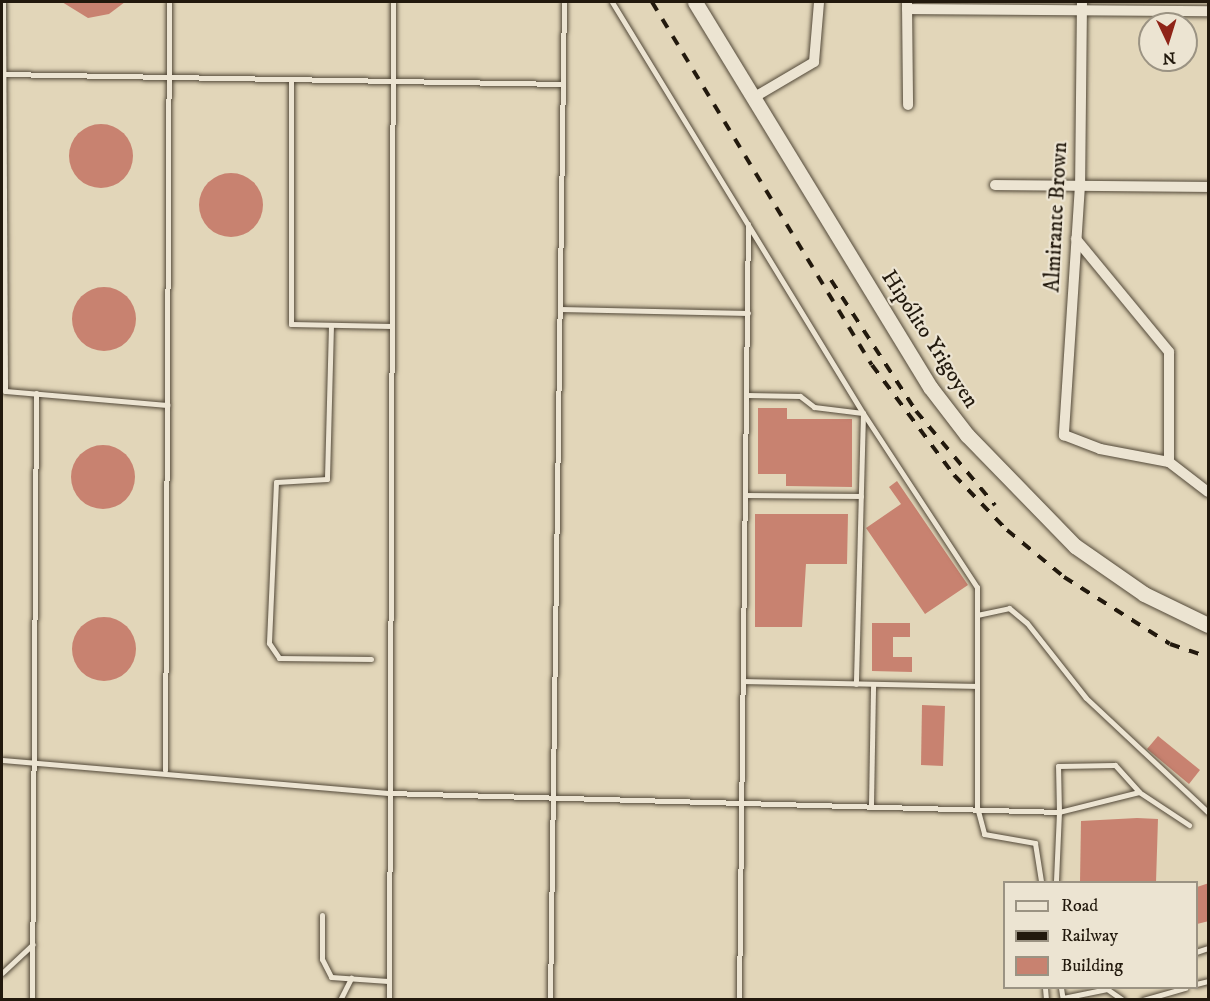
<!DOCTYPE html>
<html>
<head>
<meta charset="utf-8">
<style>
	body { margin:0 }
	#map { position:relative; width:1210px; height:1001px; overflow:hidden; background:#e2d6b9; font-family:"IM FELL DW Pica",serif }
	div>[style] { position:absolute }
	.building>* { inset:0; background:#c88270 }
	.round { border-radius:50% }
	.roads { filter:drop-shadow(0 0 2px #524838) drop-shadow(0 0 2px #524838) }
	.lane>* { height:5px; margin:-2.5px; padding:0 2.5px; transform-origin:2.5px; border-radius:2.5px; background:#ece4d2 }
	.street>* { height:10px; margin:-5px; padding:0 5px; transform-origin:5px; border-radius:5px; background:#ece4d2 }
	.secondary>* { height:15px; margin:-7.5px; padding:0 7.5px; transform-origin:7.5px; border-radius:7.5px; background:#ece4d2 }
	.rail>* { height:4px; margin-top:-2px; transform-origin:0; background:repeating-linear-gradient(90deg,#22190d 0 10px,transparent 0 20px) }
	span { translate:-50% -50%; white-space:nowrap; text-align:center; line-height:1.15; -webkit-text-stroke:4.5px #ece4d2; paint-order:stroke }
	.street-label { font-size:22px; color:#22190d }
	.frame { position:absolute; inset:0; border:3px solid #22190d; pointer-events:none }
	.legend { position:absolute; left:1003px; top:881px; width:195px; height:108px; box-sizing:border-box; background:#ece4d2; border:2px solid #9b9383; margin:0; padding:8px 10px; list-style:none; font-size:18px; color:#22190d }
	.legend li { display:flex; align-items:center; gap:12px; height:30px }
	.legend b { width:30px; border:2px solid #9b9383 }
	.north { position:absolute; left:1138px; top:12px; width:60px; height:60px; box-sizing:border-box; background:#ece4d2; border:2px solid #9b9383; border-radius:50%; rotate:176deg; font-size:16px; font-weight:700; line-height:24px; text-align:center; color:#22190d }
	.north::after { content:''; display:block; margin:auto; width:21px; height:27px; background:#8f2418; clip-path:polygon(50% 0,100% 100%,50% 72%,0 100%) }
</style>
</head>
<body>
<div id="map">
	<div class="building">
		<i style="clip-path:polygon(62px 2px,125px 2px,109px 14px,88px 18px)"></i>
		<i class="round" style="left:69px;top:124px;width:64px;height:64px"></i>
		<i class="round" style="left:199px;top:173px;width:64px;height:64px"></i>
		<i class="round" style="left:72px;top:287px;width:64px;height:64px"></i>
		<i style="clip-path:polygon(758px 408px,787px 408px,787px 419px,852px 419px,852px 487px,786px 486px,786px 474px,758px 474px)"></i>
		<i class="round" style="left:71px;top:445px;width:64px;height:64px"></i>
		<i style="clip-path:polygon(897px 481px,968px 585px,925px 614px,866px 528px,901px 504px,889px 487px)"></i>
		<i style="clip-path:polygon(755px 514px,848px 514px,847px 564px,806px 564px,802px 627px,755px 627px)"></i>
		<i class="round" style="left:72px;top:617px;width:64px;height:64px"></i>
		<i style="clip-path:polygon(872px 623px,910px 623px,910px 637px,893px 637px,893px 657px,912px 657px,912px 672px,872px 671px)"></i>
		<i style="clip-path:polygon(922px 705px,945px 706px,943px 766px,921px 765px)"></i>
		<i style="clip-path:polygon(1158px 736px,1200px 770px,1189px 784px,1147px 749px)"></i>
		<i style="clip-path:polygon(1137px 818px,1158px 819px,1156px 882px,1080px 882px,1081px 821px)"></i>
		<i style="clip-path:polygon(1209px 883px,1209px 921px,1197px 924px,1197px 887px)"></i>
	</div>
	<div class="roads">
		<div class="lane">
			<i style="left:3px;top:2px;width:389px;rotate:89.7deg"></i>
			<i style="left:5px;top:391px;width:163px;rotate:4.9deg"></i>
			<i style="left:612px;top:2px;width:482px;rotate:58.6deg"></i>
			<i style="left:863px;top:413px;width:208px;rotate:56.8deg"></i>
			<i style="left:977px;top:587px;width:220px;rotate:90deg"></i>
			<i style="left:977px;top:807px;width:28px;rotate:75deg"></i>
			<i style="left:984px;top:834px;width:52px;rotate:10deg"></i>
			<i style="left:1035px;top:843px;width:39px;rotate:81deg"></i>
			<i style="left:2px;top:74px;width:561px;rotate:1.02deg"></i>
			<i style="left:291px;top:79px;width:245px;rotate:90deg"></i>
			<i style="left:291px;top:324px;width:101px;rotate:1.1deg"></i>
			<i style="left:560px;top:309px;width:188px;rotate:1.2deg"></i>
			<i style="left:331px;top:325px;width:154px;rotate:91.5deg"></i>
			<i style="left:327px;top:479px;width:51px;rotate:176.6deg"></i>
			<i style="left:276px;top:482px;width:161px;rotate:92.5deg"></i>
			<i style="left:269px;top:643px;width:18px;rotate:56deg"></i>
			<i style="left:279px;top:658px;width:92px;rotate:0.6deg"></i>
			<i style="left:747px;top:395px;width:53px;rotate:1.1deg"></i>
			<i style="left:800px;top:396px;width:18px;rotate:38deg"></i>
			<i style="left:814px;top:407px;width:49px;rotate:7deg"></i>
			<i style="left:863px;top:413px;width:271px;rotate:91.5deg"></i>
			<i style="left:746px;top:495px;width:115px;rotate:0.5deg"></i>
			<i style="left:977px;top:615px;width:33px;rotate:-12deg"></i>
			<i style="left:1009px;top:608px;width:23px;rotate:40deg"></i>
			<i style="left:1027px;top:623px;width:95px;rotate:51.8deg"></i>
			<i style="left:1086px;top:698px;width:167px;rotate:43.1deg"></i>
			<i style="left:744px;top:681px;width:233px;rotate:1.2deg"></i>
			<i style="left:2px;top:760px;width:388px;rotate:4.9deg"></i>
			<i style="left:389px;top:793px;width:670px;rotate:1.62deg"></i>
			<i style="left:1059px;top:812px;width:70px;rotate:92.5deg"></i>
			<i style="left:165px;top:770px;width:768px;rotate:-89.7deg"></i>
			<i style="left:1139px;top:792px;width:82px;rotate:166deg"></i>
			<i style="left:1059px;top:812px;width:46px;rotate:-91.2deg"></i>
			<i style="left:1058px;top:766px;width:57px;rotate:-1deg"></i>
			<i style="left:1115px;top:765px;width:36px;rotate:48deg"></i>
			<i style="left:1139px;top:792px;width:60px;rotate:33.4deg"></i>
			<i style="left:871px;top:804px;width:120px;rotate:-89deg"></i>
			<i style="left:322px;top:915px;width:44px;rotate:90deg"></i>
			<i style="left:322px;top:959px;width:20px;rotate:63deg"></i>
			<i style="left:331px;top:977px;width:57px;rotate:4deg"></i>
			<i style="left:1196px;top:952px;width:13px;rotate:-18deg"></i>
			<i style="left:2px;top:973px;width:42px;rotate:-43.1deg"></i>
			<i style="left:1196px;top:984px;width:12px;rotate:-14deg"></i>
			<i style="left:1045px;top:988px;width:12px;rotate:85deg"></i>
			<i style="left:1061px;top:988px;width:12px;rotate:81deg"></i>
			<i style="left:1063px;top:998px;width:45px;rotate:-11.6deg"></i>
			<i style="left:1107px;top:989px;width:19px;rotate:35deg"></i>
			<i style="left:32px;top:1000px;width:607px;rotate:-89.62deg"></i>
			<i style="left:340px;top:1000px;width:25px;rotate:-63deg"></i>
			<i style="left:389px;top:1000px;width:998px;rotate:-89.77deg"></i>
			<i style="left:550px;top:1000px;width:998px;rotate:-89.2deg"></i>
			<i style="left:739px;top:1000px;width:776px;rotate:-89.34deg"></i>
			<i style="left:1143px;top:1000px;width:44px;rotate:-15.9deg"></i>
		</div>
		<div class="street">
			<i style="left:1082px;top:2px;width:183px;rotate:90.6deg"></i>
			<i style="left:1080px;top:185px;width:251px;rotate:93.7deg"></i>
			<i style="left:1064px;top:435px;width:39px;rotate:21deg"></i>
			<i style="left:1100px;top:449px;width:70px;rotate:10.7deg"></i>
			<i style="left:1169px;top:462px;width:49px;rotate:37.6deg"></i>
			<i style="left:907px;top:3px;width:102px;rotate:89.4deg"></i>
			<i style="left:907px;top:9px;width:301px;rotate:0.4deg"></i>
			<i style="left:753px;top:98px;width:71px;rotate:-30.5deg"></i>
			<i style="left:814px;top:62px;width:60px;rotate:-85.2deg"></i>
			<i style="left:995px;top:185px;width:213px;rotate:0.5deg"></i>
			<i style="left:1076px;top:239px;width:146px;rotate:50.5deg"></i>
			<i style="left:1169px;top:352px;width:110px;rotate:90deg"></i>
		</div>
		<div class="secondary">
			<i style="left:695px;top:2px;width:451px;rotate:58.6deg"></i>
			<i style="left:930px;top:387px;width:61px;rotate:52.4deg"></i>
			<i style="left:967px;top:435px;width:155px;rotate:45.8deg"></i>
			<i style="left:1075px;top:546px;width:84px;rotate:34.8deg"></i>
			<i style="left:1144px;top:594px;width:71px;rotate:25.8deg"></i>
		</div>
	</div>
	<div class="rail">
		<i style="left:652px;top:2px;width:424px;rotate:58.8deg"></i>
		<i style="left:872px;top:365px;width:137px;rotate:53.3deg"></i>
		<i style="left:954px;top:475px;width:76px;rotate:46.1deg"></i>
		<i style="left:1007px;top:530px;width:74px;rotate:39.5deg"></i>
		<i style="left:1064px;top:577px;width:125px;rotate:32.3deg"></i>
		<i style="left:1170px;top:644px;width:40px;rotate:18.9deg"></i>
		<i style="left:831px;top:280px;width:156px;rotate:57deg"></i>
		<i style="left:916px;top:411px;width:123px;rotate:50deg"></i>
	</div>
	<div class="street-label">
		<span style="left:1056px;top:217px;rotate:-87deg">Almirante Brown</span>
		<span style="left:930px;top:339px;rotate:57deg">Hipólito Yrigoyen</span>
	</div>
	<div class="frame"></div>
	<ul class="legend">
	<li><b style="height:8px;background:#ece4d2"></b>Road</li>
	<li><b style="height:8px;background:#22190d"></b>Railway</li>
	<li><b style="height:16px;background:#c88270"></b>Building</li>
	</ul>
	<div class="north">N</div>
</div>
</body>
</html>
